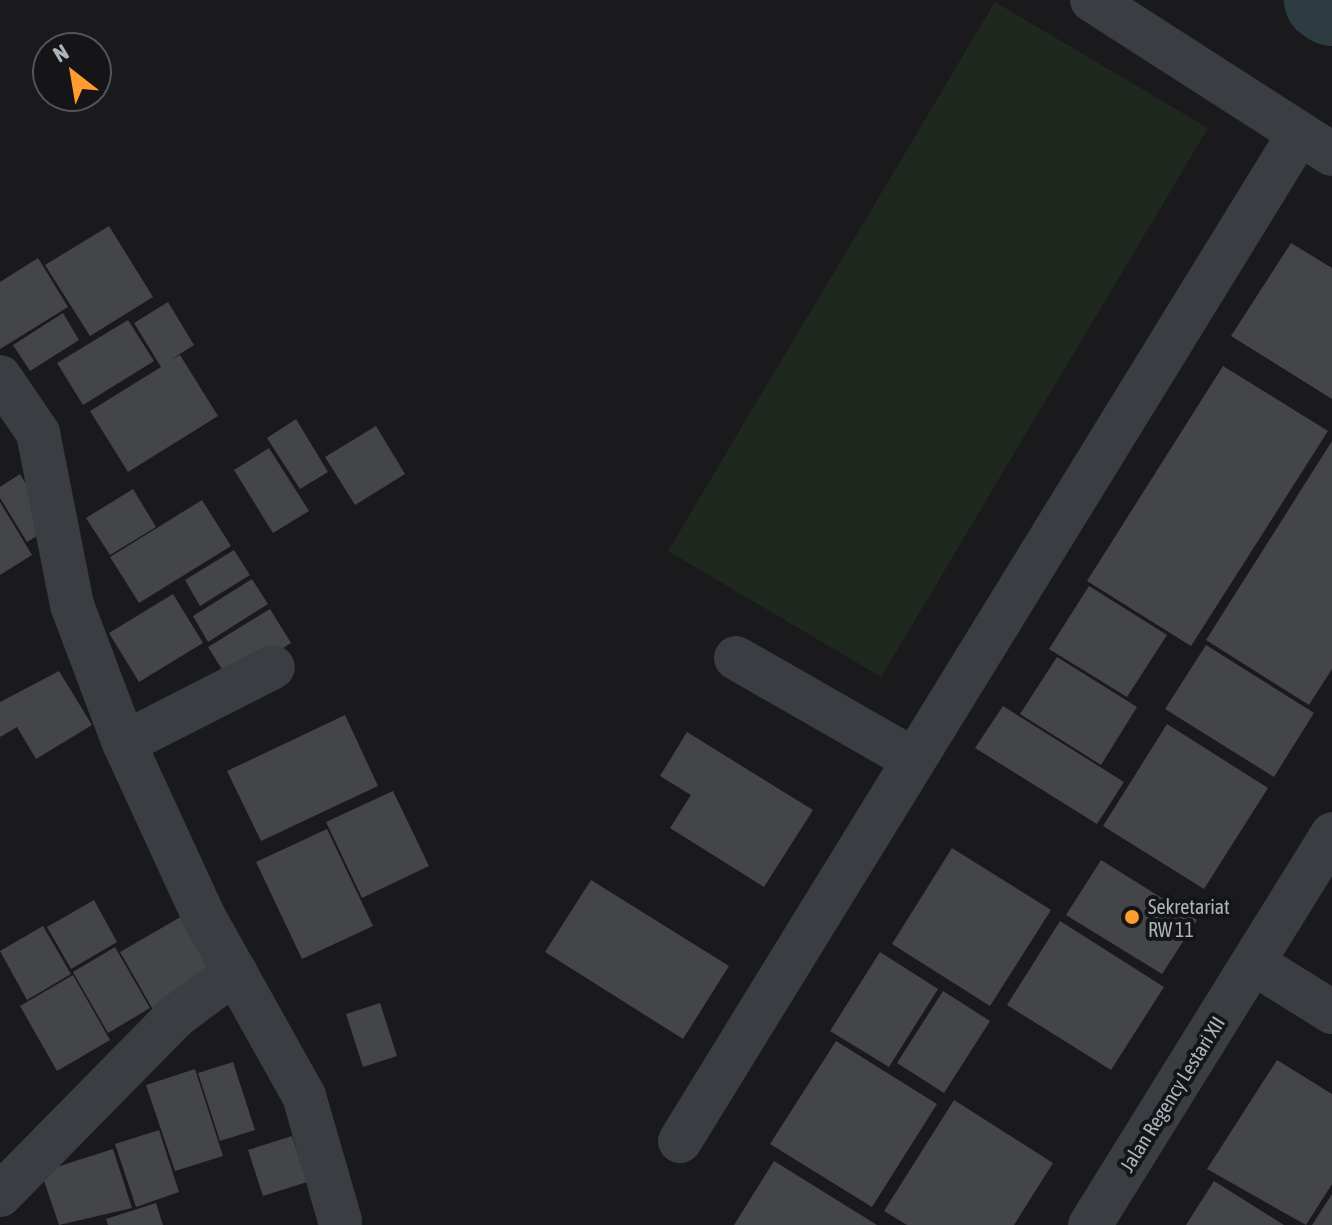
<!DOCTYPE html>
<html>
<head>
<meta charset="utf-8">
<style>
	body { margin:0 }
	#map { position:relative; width:1332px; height:1225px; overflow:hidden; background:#1a1a1c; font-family:"Asap Condensed",sans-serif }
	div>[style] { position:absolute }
	.green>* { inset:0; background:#1f281f }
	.river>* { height:84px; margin:-42px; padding:0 42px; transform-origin:42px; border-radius:42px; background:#2e3c42 }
	.building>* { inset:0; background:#444549 }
	.street>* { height:44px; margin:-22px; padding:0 22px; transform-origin:22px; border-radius:22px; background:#3a3d42 }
	.dots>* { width:22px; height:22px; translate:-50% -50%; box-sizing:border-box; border:4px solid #151517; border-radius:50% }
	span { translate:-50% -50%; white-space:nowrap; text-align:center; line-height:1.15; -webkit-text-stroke:8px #151517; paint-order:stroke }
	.poi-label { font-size:20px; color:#abb3bd }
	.left { translate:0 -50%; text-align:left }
	.street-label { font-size:20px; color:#abb3bd }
	.north { position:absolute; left:32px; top:32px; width:80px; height:80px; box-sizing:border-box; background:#151517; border:2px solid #515459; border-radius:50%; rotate:329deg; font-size:22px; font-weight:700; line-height:32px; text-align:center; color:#abb3bd }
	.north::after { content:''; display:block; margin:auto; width:28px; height:36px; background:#ff9b2f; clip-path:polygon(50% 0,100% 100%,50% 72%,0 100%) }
</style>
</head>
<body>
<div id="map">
	<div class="green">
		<i style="clip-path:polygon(995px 2px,1208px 128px,881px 677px,668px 551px)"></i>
	</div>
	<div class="river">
		<i style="left:1326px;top:0;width:7px;rotate:34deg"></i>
	</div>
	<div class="building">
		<i style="clip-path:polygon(109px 226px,153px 297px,90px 336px,45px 265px)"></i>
		<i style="clip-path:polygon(1291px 243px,1332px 268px,1332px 399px,1231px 336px)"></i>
		<i style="clip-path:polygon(38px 258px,68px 307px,0 349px,0 282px)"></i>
		<i style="clip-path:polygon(168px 302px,194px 345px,172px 359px,180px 355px,218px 416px,128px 472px,90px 411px,161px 367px,134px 323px)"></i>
		<i style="clip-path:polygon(63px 313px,79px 340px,30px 371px,13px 345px)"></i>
		<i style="clip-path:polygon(128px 320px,154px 361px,83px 405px,57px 363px)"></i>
		<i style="clip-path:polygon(1223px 366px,1328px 431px,1191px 646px,1087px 581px)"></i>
		<i style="clip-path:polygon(296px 419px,328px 472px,300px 489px,267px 438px)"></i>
		<i style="clip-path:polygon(376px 426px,405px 474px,355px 505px,325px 457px)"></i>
		<i style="clip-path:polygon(1332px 441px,1332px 669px,1309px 705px,1206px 640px)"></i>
		<i style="clip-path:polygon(269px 448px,309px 511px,273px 533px,234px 470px)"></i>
		<i style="clip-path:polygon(20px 474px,52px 527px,27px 542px,0 498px,0 487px)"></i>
		<i style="clip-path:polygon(133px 489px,156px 527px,110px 555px,86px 518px)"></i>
		<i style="clip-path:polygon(202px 500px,231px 546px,139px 603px,110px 557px)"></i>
		<i style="clip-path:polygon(0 502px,32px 555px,0 575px)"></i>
		<i style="clip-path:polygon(234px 550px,250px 575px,200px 606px,185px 580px)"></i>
		<i style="clip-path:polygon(252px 579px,268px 604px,208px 642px,193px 616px)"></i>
		<i style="clip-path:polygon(1089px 586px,1167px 635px,1127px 697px,1049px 649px)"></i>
		<i style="clip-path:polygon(173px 594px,203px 643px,139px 682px,109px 633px)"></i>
		<i style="clip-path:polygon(270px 609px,291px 643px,230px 682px,208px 647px)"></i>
		<i style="clip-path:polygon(1206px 645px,1314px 713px,1274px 777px,1165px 709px)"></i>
		<i style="clip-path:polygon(1057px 657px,1137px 707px,1101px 765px,1020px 714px)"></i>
		<i style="clip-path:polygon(59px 671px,92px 725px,36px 759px,17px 727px,0 737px,0 702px)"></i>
		<i style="clip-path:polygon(1003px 706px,1124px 782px,1097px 824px,975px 748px)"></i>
		<i style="clip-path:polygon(345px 715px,378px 786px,261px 841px,227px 771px)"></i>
		<i style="clip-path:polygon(1167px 724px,1268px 788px,1204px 889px,1103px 826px)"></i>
		<i style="clip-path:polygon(687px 732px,813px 810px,764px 887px,670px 828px,691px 795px,660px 776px)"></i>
		<i style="clip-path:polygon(393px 791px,429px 866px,362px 898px,326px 822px)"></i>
		<i style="clip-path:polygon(327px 829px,373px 926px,302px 959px,256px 862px)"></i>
		<i style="clip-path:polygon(952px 848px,1051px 910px,990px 1006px,892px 944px)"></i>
		<i style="clip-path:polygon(1101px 860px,1197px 920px,1162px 974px,1066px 915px)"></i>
		<i style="clip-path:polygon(591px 880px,729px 966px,683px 1039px,545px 952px)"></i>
		<i style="clip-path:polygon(94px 900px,117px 942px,71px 969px,47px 927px)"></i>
		<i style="clip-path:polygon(196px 908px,232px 971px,156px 1015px,120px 952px)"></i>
		<i style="clip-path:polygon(1060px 921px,1164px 987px,1111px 1070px,1007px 1005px)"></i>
		<i style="clip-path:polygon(43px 926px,71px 974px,27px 1000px,0 951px)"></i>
		<i style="clip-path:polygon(115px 947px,150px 1008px,108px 1033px,73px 972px)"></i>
		<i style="clip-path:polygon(880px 952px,938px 989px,889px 1067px,830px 1031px)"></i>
		<i style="clip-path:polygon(73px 975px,110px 1040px,57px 1071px,20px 1006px)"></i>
		<i style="clip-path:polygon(943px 991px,990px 1021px,944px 1093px,897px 1063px)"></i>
		<i style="clip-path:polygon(380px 1003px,397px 1056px,363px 1067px,346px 1014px)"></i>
		<i style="clip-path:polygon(836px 1041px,937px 1104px,872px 1207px,770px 1144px)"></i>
		<i style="clip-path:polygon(1277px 1060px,1332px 1094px,1332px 1184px,1306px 1225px,1207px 1169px)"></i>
		<i style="clip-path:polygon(233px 1062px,255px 1130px,220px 1141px,198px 1073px)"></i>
		<i style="clip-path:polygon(195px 1069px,223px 1156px,175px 1171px,146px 1085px)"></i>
		<i style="clip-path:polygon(954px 1100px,1053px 1163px,1014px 1225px,907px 1225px,884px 1211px)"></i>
		<i style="clip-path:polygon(159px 1130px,179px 1192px,136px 1207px,115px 1144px)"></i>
		<i style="clip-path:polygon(292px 1136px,307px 1182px,263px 1196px,248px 1150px)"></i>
		<i style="clip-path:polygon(113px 1149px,132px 1208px,59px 1225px,41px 1172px)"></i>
		<i style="clip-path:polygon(774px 1161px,877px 1225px,734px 1225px)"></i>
		<i style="clip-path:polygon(1214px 1181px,1284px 1225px,1186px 1225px)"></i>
		<i style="clip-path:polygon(1332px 1194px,1332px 1225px,1312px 1225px)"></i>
		<i style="clip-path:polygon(156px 1203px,163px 1225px,108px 1225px,106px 1219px)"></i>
	</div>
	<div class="street">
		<i style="left:1092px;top:0;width:285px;rotate:32.7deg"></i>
		<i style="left:0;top:377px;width:68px;rotate:55.8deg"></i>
		<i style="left:38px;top:433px;width:175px;rotate:78.8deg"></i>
		<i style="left:72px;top:605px;width:147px;rotate:69.4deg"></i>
		<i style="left:124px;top:743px;width:192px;rotate:65.3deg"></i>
		<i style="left:204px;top:917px;width:205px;rotate:60.8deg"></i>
		<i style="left:304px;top:1096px;width:130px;rotate:73.9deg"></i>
		<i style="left:736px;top:658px;width:203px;rotate:29.8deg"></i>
		<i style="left:124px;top:743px;width:167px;rotate:-27deg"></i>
		<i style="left:1255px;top:964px;width:91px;rotate:31.9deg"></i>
		<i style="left:680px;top:1141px;width:1182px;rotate:-58.42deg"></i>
		<i style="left:0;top:1195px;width:251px;rotate:-45.5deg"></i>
		<i style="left:176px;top:1016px;width:74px;rotate:-36.7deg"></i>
		<i style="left:1090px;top:1225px;width:460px;rotate:-58.2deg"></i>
	</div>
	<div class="dots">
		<i style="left:1132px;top:917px;background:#ff9b2f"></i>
	</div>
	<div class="poi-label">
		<span class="left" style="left:1148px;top:918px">Sekretariat<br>RW 11</span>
	</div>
	<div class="street-label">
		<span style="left:1172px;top:1094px;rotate:-58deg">Jalan Regency Lestari XII</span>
	</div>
	<div class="north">N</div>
</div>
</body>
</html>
